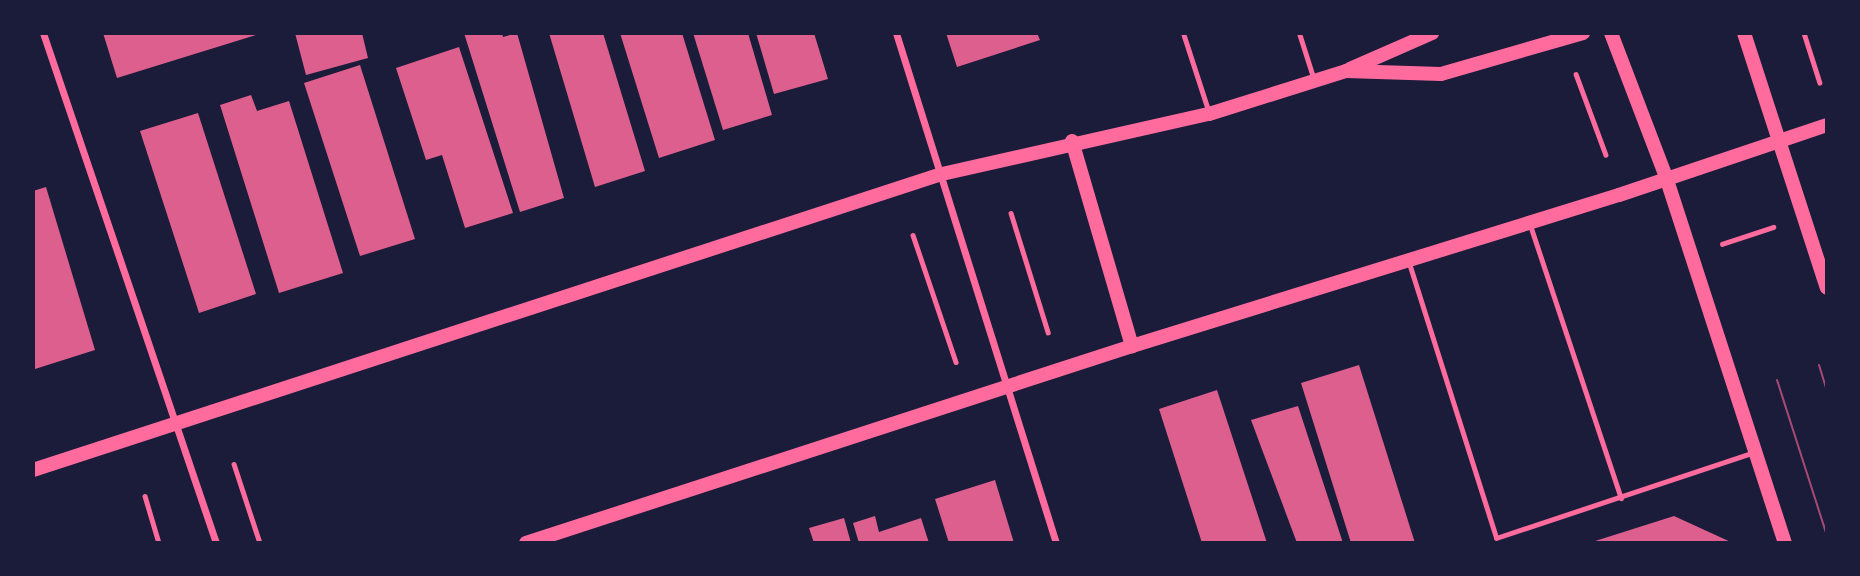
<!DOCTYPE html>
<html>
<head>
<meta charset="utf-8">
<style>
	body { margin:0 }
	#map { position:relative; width:1860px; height:576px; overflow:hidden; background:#1b1b3a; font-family:"Fira Sans Condensed",sans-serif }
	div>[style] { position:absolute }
	.building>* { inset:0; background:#dd5f8e }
	.path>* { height:4.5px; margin:-2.25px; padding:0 2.25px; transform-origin:2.25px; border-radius:2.25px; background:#ff6b9d }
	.service>* { height:5px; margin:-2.5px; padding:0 2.5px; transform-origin:2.5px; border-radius:2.5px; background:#ff6b9d }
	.minor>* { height:7px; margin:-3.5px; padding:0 3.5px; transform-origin:3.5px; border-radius:3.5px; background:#ff6b9d }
	.secondary>* { height:14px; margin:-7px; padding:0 7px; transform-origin:7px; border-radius:7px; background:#ff6b9d }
	.tram>* { height:2px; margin:-1px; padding:0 1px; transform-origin:1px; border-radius:1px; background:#a44b75 }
	span { translate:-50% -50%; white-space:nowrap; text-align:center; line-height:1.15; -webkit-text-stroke:5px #1b1b3a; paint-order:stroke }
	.frame { position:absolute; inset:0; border:35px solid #1b1b3a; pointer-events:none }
</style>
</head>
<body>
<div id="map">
	<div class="building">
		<i style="clip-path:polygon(103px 33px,259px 33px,259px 34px,117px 78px)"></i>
		<i style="clip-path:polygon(295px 33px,362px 33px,368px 58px,306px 75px)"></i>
		<i style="clip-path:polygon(464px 33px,502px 33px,503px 37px,517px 33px,564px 198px,520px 212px)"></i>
		<i style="clip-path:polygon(549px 33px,603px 33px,645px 171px,595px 187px)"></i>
		<i style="clip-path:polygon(620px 33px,682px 33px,715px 140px,659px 158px)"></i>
		<i style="clip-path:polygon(693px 33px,748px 33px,772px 115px,723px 130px)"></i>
		<i style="clip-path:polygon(756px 33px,814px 33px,828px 79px,774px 94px)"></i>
		<i style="clip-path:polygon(946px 33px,1037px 33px,1040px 40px,957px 67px)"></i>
		<i style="clip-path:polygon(459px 47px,513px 213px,465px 228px,442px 155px,426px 160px,396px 68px)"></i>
		<i style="clip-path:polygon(360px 65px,415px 239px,360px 256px,304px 83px)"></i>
		<i style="clip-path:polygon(251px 95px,257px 111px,289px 101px,343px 273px,279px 293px,220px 105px)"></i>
		<i style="clip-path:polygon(198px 113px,256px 294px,199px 313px,140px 131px)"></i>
		<i style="clip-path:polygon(46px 187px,95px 350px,35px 369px,33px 191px)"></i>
		<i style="clip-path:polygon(1359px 365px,1415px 543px,1351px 543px,1301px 383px)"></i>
		<i style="clip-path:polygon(1217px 390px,1267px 543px,1202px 543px,1159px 409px)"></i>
		<i style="clip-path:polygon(1298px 406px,1343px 543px,1297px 543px,1251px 420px)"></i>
		<i style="clip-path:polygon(995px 480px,1014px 543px,949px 543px,935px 499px)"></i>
		<i style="clip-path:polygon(875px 516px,879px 532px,921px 518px,929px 543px,859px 543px,853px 523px)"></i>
		<i style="clip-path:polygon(1674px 516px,1733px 543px,1592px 543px,1592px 542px)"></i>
		<i style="clip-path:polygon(844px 518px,851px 543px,814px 543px,809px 528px)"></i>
	</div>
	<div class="path">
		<i style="left:1804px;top:33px;width:52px;rotate:72.3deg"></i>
		<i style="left:1576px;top:74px;width:86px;rotate:69.7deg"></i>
		<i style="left:1011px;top:213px;width:125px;rotate:72.7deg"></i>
		<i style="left:913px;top:235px;width:134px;rotate:71.3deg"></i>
		<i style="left:1722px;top:244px;width:54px;rotate:-18.4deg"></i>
		<i style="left:234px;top:464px;width:83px;rotate:71.8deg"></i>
		<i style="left:145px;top:496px;width:49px;rotate:73.4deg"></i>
	</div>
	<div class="service">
		<i style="left:1183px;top:33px;width:84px;rotate:72deg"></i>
		<i style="left:1299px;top:33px;width:49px;rotate:72.3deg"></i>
		<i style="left:1530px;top:225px;width:288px;rotate:71.6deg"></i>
		<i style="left:1409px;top:263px;width:288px;rotate:72.4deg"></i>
		<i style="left:1496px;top:538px;width:272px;rotate:-18.4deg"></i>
	</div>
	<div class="minor">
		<i style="left:43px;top:33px;width:539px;rotate:71.26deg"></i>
		<i style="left:896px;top:33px;width:535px;rotate:72.58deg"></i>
	</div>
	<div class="secondary">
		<i style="left:1611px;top:33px;width:154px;rotate:69.1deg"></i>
		<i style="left:1666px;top:177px;width:385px;rotate:72deg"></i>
		<i style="left:1744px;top:33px;width:268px;rotate:72deg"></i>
		<i style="left:1350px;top:69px;width:90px;rotate:-23.7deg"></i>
		<i style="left:1072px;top:141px;width:214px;rotate:73.7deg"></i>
		<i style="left:33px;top:470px;width:956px;rotate:-18.04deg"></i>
		<i style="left:942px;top:174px;width:274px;rotate:-12.7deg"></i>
		<i style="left:1209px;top:114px;width:144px;rotate:-17.4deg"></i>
		<i style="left:1346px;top:71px;width:95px;rotate:1.8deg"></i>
		<i style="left:1441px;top:74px;width:148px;rotate:-16.1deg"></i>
		<i style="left:526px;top:543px;width:637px;rotate:-18.01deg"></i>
		<i style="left:1132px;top:346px;width:510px;rotate:-17.23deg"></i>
		<i style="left:1619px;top:195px;width:219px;rotate:-18.6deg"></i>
	</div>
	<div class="tram">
		<i style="left:1819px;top:365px;width:27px;rotate:73deg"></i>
		<i style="left:1777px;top:380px;width:164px;rotate:72.2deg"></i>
	</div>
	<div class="frame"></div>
</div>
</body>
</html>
